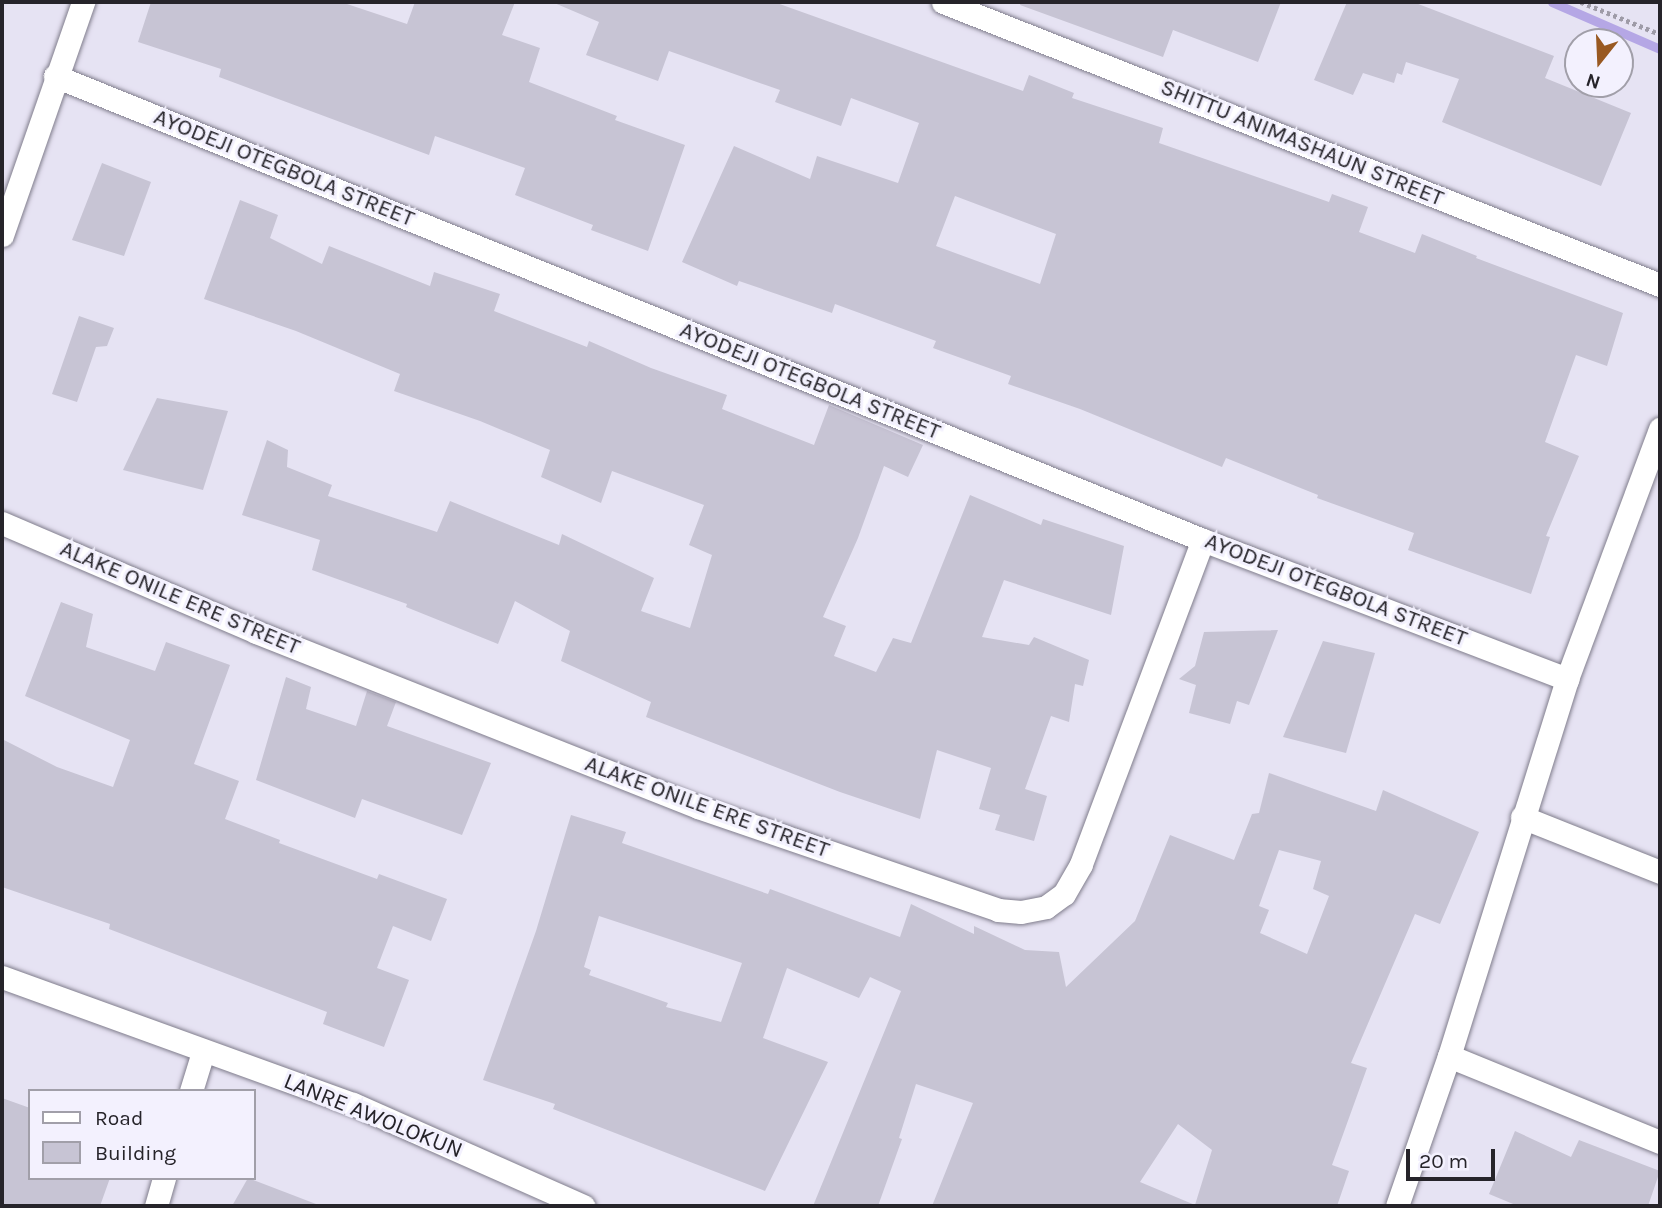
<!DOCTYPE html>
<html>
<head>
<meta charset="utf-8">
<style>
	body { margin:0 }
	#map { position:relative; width:1662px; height:1208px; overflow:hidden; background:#e6e3f3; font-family:Karla,sans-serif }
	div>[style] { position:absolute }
	.stream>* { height:9px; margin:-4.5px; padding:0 4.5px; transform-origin:4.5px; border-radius:4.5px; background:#b5a7e5 }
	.building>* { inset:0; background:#c7c4d4 }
	.path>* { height:4.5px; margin-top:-2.25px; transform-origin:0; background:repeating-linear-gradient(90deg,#9e9ba7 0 3.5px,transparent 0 7px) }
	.roads { filter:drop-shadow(0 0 2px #807d8c) drop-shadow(0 0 2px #807d8c) }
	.minor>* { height:23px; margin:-11.5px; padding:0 11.5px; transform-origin:11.5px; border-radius:11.5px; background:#fff }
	span { translate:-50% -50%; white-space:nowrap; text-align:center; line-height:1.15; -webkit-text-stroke:6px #f3f1fe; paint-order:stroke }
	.street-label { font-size:23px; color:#26242a }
	.frame { position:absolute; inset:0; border:4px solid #26242a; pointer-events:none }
	.legend { position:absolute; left:28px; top:1089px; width:228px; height:91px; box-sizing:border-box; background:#f3f1fe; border:2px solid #a19fa9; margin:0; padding:9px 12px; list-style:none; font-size:21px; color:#26242a }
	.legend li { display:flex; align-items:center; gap:14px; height:35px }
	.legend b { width:35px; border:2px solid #a19fa9 }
	.north { position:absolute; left:1564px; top:28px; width:70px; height:70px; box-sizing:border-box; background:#f3f1fe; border:2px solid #a19fa9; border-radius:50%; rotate:198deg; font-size:19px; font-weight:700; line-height:28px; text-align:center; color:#26242a }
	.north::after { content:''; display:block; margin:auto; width:24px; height:32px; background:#995922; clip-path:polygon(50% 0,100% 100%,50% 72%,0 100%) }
	.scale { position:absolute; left:1406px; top:1149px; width:89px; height:32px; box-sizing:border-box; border:4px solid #26242a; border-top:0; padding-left:9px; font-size:21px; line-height:24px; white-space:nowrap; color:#26242a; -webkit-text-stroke:5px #f3f1fe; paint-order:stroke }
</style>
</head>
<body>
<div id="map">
	<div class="stream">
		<i style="left:1552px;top:2px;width:118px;rotate:23.5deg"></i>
	</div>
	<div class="building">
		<i style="clip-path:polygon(151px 2px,341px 2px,407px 24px,415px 2px,515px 2px,502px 35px,540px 48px,529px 82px,617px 116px,615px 120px,685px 145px,648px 251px,591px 230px,593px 225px,515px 195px,525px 168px,435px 136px,429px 155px,219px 77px,221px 69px,138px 42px)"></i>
		<i style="clip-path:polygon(evenodd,552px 2px,774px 2px,1023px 91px,1029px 75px,1074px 93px,1072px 98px,1163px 128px,1159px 143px,1329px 202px,1332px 194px,1368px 207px,1359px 232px,1415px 253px,1422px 234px,1477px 256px,1476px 258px,1623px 313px,1607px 366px,1576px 355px,1545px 442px,1579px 456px,1546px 536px,1550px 537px,1531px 594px,1408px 550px,1414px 533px,1317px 498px,1318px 495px,1226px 458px,1222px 467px,1080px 409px,1008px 384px,1011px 376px,933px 348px,936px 341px,835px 304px,832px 313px,739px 281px,737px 286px,682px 262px,734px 146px,810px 179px,817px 156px,898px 183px,919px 123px,851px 98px,841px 126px,775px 102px,780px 90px,669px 51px,658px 81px,586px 55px,599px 22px,552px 2px,955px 196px,1056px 234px,1040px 284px,936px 246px,955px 196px)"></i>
		<i style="clip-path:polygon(1021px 2px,1281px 2px,1258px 62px,1173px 30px,1163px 57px,1020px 5px)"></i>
		<i style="clip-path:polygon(1347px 2px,1413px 2px,1554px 56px,1545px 78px,1631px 113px,1601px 186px,1442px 122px,1459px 79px,1406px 62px,1402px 75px,1397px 73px,1394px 83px,1363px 73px,1353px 95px,1314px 80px)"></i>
		<i style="clip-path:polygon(102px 163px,151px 182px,124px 256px,72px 240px)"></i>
		<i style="clip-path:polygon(240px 200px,278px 215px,270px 238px,322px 264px,329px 246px,430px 286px,434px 272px,500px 294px,494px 311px,587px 347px,589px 341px,651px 368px,727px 395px,722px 409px,814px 445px,829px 405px,923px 445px,908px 477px,884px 466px,858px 538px,823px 617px,846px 626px,834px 656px,876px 672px,893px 638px,911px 643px,970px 495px,1041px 525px,1043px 519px,1124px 546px,1111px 615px,1004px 580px,982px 637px,1029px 645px,1034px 637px,1089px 660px,1083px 686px,1075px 684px,1069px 722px,1051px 716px,1025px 789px,1047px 796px,1034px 841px,995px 830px,1000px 815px,979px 809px,991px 768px,937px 750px,920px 819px,840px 792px,646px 717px,651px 702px,561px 661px,570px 631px,515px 601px,498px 644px,406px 607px,407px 604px,312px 570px,320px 540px,242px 515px,267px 440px,288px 450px,287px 467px,332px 485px,328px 496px,437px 532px,450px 501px,559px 545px,562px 534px,654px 578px,641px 611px,690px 628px,712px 555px,689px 545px,704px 505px,612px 471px,601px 503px,541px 477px,550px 450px,480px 421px,394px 391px,400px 374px,296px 331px,204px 299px)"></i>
		<i style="clip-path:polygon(79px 316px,114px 328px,107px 346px,96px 347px,77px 402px,52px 394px)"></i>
		<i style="clip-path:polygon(157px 398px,228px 411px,203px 490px,123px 470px)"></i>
		<i style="clip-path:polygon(61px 602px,93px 614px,86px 647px,155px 671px,166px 642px,230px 665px,194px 764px,239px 781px,225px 819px,280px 840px,279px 843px,377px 879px,379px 874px,447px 899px,431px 941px,393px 926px,377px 968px,409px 980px,384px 1047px,323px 1024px,327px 1012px,109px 929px,110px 924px,2px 887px,2px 739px,57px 767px,113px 787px,130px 740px,25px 696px)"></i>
		<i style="clip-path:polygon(1278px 630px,1249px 705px,1237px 701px,1230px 724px,1189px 713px,1196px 685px,1179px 679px,1195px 666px,1204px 632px)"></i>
		<i style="clip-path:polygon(1323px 641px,1375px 653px,1346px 753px,1283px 737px)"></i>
		<i style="clip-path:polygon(286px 677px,311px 687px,306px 709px,356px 726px,367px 691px,396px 702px,387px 726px,491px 763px,462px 835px,362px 799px,355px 818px,256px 780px)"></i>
		<i style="clip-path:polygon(evenodd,1269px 773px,1376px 811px,1383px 790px,1479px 832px,1440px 924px,1415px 914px,1351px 1063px,1367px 1068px,1332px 1165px,1349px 1171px,1337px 1206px,932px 1206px,973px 1103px,916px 1084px,899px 1138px,902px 1139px,878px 1206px,813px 1206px,901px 991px,870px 977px,859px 998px,787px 968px,763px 1038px,828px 1062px,765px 1191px,553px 1109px,555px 1104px,483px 1080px,536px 931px,571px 815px,626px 832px,622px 843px,768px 894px,770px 889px,900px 937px,911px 904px,974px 934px,974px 926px,1025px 950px,1059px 952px,1066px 987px,1135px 921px,1170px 835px,1234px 860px,1252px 814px,1259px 813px,1269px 773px,1279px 850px,1321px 861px,1313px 889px,1329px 896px,1307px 954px,1260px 933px,1269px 910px,1259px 906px,1279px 850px,1269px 773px,599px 916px,742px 963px,721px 1022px,666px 1007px,668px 1003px,589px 975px,591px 970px,584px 967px,599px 916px,1269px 773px,1178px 1124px,1212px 1150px,1195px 1205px,1140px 1182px,1178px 1124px)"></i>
		<i style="clip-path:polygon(2px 1098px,30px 1108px,30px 1178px,110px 1178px,100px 1206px,2px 1206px)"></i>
		<i style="clip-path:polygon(1515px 1131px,1571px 1157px,1579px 1140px,1660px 1171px,1648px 1206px,1518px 1206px,1489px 1194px)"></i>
		<i style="clip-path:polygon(248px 1178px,316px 1204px,316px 1206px,232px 1206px)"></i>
	</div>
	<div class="path">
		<i style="left:1581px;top:2px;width:85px;rotate:22.1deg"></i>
	</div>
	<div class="roads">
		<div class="minor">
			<i style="left:943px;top:2px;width:771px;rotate:21.54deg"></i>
			<i style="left:55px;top:76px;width:1238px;rotate:22.01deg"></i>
			<i style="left:1203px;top:540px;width:390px;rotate:20.9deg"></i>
			<i style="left:2px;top:235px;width:247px;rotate:-70.8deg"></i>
			<i style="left:2px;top:523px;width:276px;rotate:23.2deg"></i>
			<i style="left:256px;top:632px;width:475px;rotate:21.6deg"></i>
			<i style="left:698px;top:807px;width:317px;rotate:18.9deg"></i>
			<i style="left:998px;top:910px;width:23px;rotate:5deg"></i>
			<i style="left:1021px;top:912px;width:25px;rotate:-11deg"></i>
			<i style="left:1046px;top:907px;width:22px;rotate:-36deg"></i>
			<i style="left:1064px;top:894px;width:34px;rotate:-60deg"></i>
			<i style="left:1081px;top:864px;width:346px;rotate:-69.4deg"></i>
			<i style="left:1522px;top:817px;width:149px;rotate:21.7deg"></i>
			<i style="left:2px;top:977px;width:373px;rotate:19.9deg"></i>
			<i style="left:353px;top:1104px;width:252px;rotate:23.9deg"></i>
			<i style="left:1449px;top:1056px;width:228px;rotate:22.2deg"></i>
			<i style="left:191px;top:1091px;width:41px;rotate:-72.9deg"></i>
			<i style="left:156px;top:1206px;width:29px;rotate:-74deg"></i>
			<i style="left:1397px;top:1206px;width:159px;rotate:-70.9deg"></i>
			<i style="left:1449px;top:1056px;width:395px;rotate:-72.6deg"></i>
			<i style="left:1567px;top:679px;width:267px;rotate:-69.6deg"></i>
		</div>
	</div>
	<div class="street-label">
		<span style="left:1302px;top:143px;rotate:22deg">SHITTU ANIMASHAUN STREET</span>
		<span style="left:284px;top:168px;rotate:22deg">AYODEJI OTEGBOLA STREET</span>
		<span style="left:810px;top:381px;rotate:22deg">AYODEJI OTEGBOLA STREET</span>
		<span style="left:1336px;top:590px;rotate:21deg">AYODEJI OTEGBOLA STREET</span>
		<span style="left:180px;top:598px;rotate:23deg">ALAKE ONILE ERE STREET</span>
		<span style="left:707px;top:807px;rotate:20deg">ALAKE ONILE ERE STREET</span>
		<span style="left:373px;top:1116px;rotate:22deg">LANRE AWOLOKUN</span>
	</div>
	<div class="frame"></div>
	<ul class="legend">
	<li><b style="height:9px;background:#fff"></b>Road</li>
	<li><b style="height:19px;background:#c7c4d4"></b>Building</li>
	</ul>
	<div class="north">N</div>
	<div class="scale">20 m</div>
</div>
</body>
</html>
